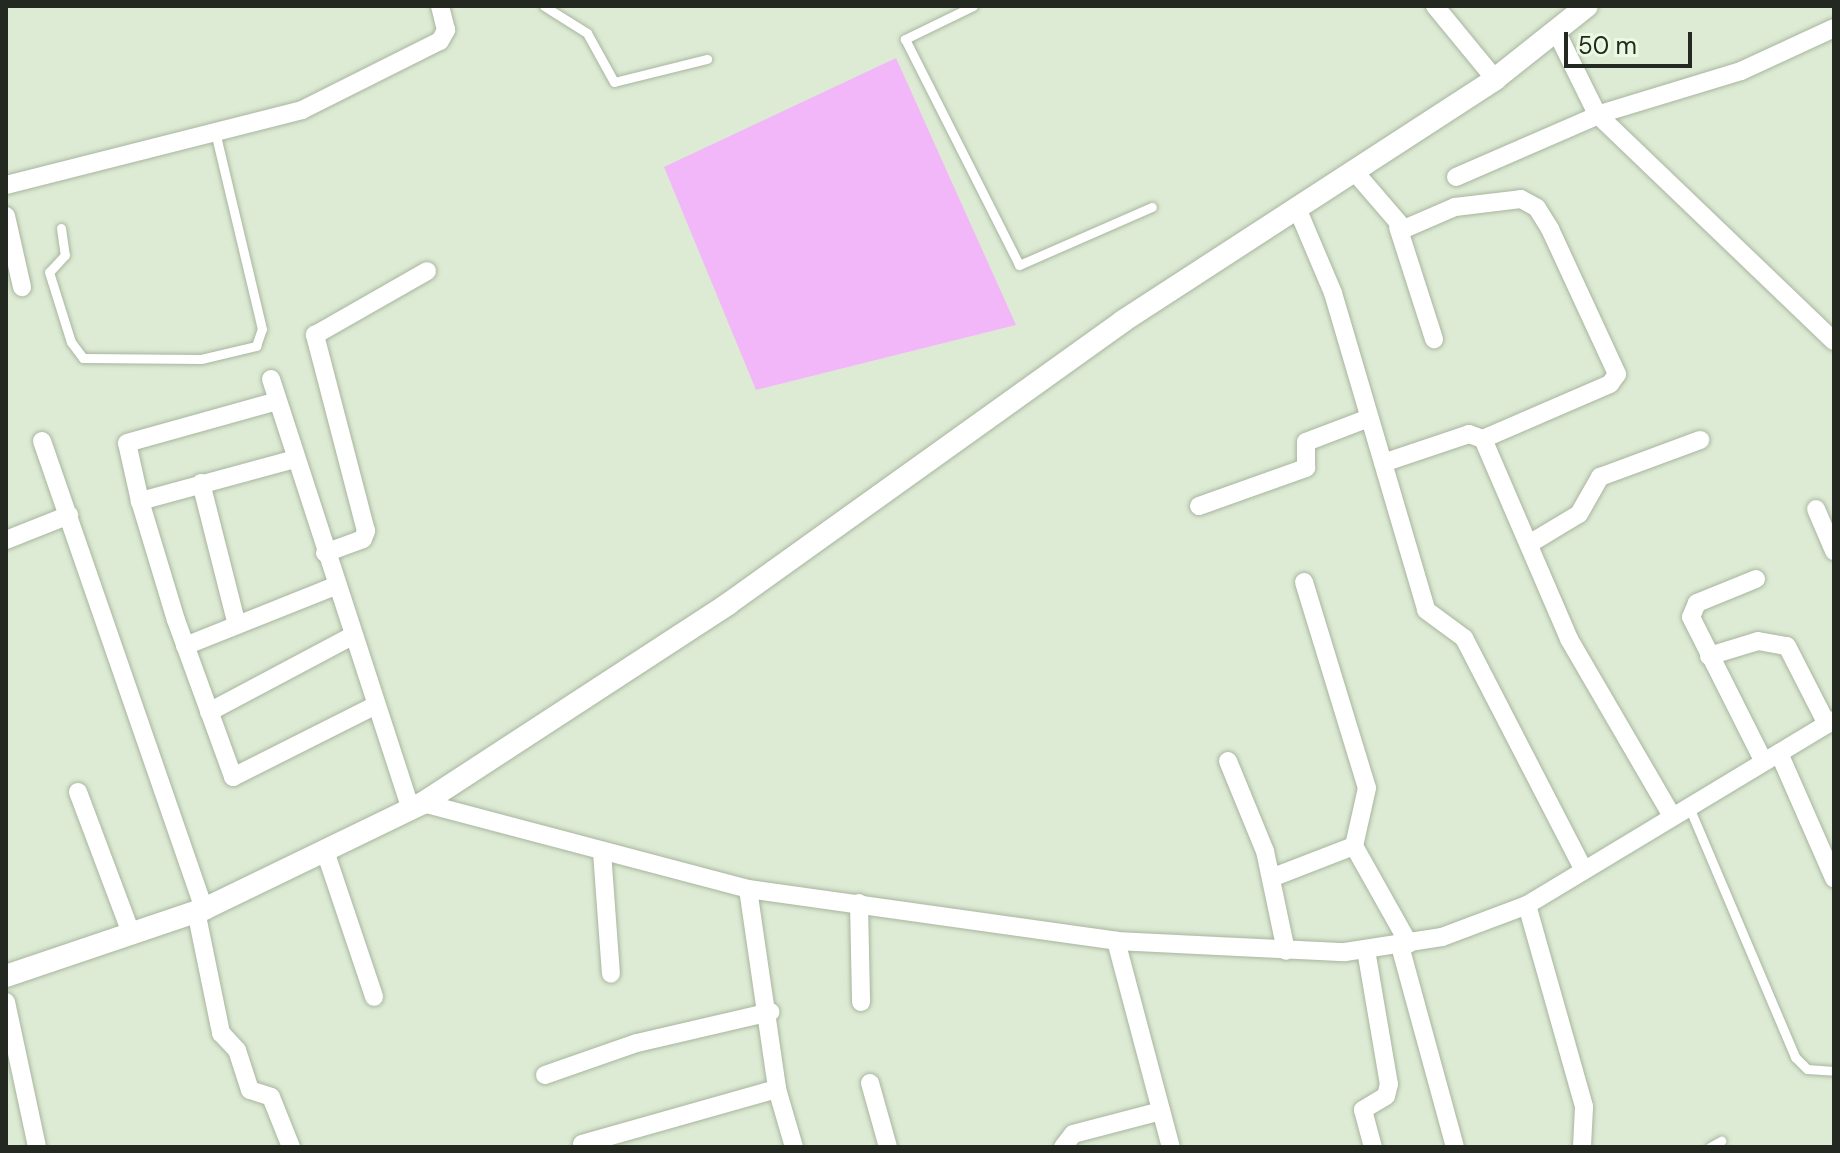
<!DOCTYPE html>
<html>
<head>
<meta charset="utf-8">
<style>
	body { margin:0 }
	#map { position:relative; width:1840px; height:1153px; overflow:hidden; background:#ddebd4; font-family:"DM Sans",sans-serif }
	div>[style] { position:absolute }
	.green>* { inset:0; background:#f2b7f9 }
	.roads { filter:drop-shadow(0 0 2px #a8b59f) drop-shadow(0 0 2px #a8b59f) }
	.service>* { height:9px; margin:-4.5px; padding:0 4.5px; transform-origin:4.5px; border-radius:4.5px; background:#fff }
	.minor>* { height:18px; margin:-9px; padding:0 9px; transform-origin:9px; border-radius:9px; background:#fff }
	.tertiary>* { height:22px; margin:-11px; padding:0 11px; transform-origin:11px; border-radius:11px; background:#fff }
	span { translate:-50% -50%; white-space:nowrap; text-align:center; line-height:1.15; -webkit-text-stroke:6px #eaf9e1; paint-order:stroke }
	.frame { position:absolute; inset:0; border:8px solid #232920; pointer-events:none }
	.scale { position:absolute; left:1564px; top:32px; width:128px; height:36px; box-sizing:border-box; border:4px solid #232920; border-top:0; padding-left:10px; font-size:24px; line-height:28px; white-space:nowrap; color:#232920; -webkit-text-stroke:6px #eaf9e1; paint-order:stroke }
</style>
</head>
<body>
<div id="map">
	<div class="green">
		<i style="clip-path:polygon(896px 58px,1016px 325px,756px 390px,664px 167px)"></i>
	</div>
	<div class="roads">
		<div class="service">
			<i style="left:544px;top:6px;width:51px;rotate:32.1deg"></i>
			<i style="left:587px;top:33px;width:56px;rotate:61.1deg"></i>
			<i style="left:614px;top:82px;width:96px;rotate:-13.9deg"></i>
			<i style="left:973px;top:6px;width:76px;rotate:154.1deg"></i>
			<i style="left:905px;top:39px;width:253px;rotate:63.2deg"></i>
			<i style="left:1019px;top:265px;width:145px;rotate:-23.6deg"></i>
			<i style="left:61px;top:228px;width:27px;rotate:82deg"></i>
			<i style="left:65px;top:255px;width:23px;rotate:133deg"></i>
			<i style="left:49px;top:272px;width:73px;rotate:72.6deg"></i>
			<i style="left:71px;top:342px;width:20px;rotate:53deg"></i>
			<i style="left:83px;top:358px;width:118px;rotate:0.5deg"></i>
			<i style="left:201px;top:359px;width:57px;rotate:-13.3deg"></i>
			<i style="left:256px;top:346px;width:18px;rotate:-71deg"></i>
			<i style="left:262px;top:329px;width:203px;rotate:-103.4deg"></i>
			<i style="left:1689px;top:807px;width:272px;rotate:67deg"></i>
			<i style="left:1795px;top:1057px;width:17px;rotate:45deg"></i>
			<i style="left:1807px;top:1069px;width:27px;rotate:4deg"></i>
			<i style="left:1710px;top:1147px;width:13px;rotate:-29deg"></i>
		</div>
		<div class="minor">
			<i style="left:1435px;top:6px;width:94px;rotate:50.6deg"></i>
			<i style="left:1557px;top:33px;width:90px;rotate:63.7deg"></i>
			<i style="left:1597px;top:114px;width:328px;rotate:43.8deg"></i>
			<i style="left:1354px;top:171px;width:77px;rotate:49.2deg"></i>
			<i style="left:1404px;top:229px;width:56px;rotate:-23.3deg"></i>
			<i style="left:1455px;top:207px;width:66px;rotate:-6.9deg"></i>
			<i style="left:1521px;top:199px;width:18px;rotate:29deg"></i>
			<i style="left:1537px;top:208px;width:25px;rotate:58deg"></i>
			<i style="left:1550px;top:229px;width:160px;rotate:65.2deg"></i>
			<i style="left:1617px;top:374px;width:12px;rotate:125deg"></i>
			<i style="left:1610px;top:384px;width:138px;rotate:156.6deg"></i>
			<i style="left:1456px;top:177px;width:160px;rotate:-23.5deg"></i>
			<i style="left:1603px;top:113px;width:144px;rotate:-16.9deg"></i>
			<i style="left:1741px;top:71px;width:102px;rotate:-24.8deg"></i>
			<i style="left:6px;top:185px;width:305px;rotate:-14.2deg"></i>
			<i style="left:302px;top:110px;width:154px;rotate:-26.6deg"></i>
			<i style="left:440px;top:41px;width:13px;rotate:-61deg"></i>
			<i style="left:446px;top:30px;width:25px;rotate:-104deg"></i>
			<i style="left:1297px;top:208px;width:92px;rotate:67deg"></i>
			<i style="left:1333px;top:293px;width:330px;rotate:73.6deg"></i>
			<i style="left:1426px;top:610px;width:47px;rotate:36.4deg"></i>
			<i style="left:1464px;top:638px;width:261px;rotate:62.7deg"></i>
			<i style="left:6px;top:216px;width:73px;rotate:77.3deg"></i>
			<i style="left:1398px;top:227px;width:118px;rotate:72.2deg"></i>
			<i style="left:271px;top:379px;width:453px;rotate:72deg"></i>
			<i style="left:42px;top:441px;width:495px;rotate:70.9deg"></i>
			<i style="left:295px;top:459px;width:161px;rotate:164.8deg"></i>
			<i style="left:140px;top:501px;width:124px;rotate:73.2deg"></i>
			<i style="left:176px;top:620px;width:167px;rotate:70deg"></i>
			<i style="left:233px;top:777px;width:158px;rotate:-26.7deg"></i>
			<i style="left:1383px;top:463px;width:91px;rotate:-18.6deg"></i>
			<i style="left:1469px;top:434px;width:15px;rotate:20deg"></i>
			<i style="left:1483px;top:439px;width:218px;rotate:66.7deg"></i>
			<i style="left:1569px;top:639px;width:205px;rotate:59.8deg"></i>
			<i style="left:201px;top:483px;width:146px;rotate:75.8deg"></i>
			<i style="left:140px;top:501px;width:59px;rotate:-102.6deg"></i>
			<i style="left:127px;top:443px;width:156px;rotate:-15.6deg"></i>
			<i style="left:1199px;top:506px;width:114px;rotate:-19.6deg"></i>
			<i style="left:1306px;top:468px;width:26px;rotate:-90deg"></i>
			<i style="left:1306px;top:442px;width:67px;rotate:-20.9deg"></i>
			<i style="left:1816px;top:509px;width:46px;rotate:66.8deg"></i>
			<i style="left:6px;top:540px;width:68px;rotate:-21.6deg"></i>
			<i style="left:1529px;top:544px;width:58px;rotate:-31deg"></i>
			<i style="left:1579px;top:514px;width:43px;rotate:-60.4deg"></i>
			<i style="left:1600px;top:477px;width:107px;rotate:-20.3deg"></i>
			<i style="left:325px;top:553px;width:40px;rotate:-20.2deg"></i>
			<i style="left:363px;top:539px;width:9px;rotate:-69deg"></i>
			<i style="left:366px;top:531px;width:203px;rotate:-104.6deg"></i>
			<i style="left:315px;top:335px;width:129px;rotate:-29.7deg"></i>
			<i style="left:1756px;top:579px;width:64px;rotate:157.9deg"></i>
			<i style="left:1697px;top:603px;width:15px;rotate:113deg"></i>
			<i style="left:1691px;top:617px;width:162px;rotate:63.3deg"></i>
			<i style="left:1304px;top:582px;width:215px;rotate:73deg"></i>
			<i style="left:1367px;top:788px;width:59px;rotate:102.6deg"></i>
			<i style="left:185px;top:646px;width:162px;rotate:-21.8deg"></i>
			<i style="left:1709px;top:656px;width:51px;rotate:-17deg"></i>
			<i style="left:1758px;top:641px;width:29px;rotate:10deg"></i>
			<i style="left:1787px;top:646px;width:88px;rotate:62.9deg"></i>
			<i style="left:209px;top:712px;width:162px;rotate:-28deg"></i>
			<i style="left:1779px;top:753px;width:137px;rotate:66.3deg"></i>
			<i style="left:1228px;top:761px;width:97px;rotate:67.7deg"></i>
			<i style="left:1265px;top:851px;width:102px;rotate:78.1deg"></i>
			<i style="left:78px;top:792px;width:151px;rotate:69.4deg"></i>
			<i style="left:423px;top:803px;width:336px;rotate:14.8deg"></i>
			<i style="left:748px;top:889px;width:372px;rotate:8deg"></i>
			<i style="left:1116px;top:941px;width:229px;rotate:2.8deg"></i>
			<i style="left:1345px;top:952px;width:98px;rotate:-8.8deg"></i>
			<i style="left:1442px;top:937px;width:91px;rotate:-20.6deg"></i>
			<i style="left:1527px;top:905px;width:358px;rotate:-31.1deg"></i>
			<i style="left:325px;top:851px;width:154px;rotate:71.4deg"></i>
			<i style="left:602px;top:852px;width:122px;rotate:85.8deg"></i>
			<i style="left:1271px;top:878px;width:89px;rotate:-21.1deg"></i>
			<i style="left:1354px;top:846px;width:112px;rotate:60.7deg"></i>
			<i style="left:748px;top:889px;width:202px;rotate:81.7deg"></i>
			<i style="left:777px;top:1089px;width:60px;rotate:73.7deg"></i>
			<i style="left:859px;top:903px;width:99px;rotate:88.8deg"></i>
			<i style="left:1527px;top:905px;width:210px;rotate:74.2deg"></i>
			<i style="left:1584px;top:1107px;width:40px;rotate:92.9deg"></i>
			<i style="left:196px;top:911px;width:125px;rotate:78.4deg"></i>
			<i style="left:221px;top:1033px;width:23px;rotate:47deg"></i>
			<i style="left:237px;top:1050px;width:42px;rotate:72deg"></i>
			<i style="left:250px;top:1090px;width:22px;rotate:18deg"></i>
			<i style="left:271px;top:1097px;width:54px;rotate:68.2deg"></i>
			<i style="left:1116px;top:941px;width:213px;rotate:75.1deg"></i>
			<i style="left:1400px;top:946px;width:208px;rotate:74.7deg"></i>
			<i style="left:1366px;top:950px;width:136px;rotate:80.3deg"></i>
			<i style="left:1389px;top:1084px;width:12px;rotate:104deg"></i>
			<i style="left:1386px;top:1096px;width:27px;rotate:149deg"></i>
			<i style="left:1363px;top:1110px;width:38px;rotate:75deg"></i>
			<i style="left:6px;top:1002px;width:148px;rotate:77.9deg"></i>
			<i style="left:545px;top:1075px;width:97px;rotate:-19.2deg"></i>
			<i style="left:637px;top:1043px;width:137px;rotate:-13.1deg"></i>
			<i style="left:870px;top:1083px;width:66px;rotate:74.3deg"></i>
			<i style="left:582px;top:1144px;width:203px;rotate:-15.8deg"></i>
			<i style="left:1063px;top:1147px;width:16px;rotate:-52deg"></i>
			<i style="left:1073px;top:1134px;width:91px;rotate:-14.6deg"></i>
		</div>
		<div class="tertiary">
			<i style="left:6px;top:976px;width:209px;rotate:-18.7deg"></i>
			<i style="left:204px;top:909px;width:243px;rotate:-25.8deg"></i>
			<i style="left:423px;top:803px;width:364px;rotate:-33.1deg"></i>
			<i style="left:728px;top:604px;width:486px;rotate:-35.6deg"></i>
			<i style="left:1123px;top:321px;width:444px;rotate:-33deg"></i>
			<i style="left:1495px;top:79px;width:117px;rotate:-38.4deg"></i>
		</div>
	</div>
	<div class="frame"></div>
	<div class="scale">50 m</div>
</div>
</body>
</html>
